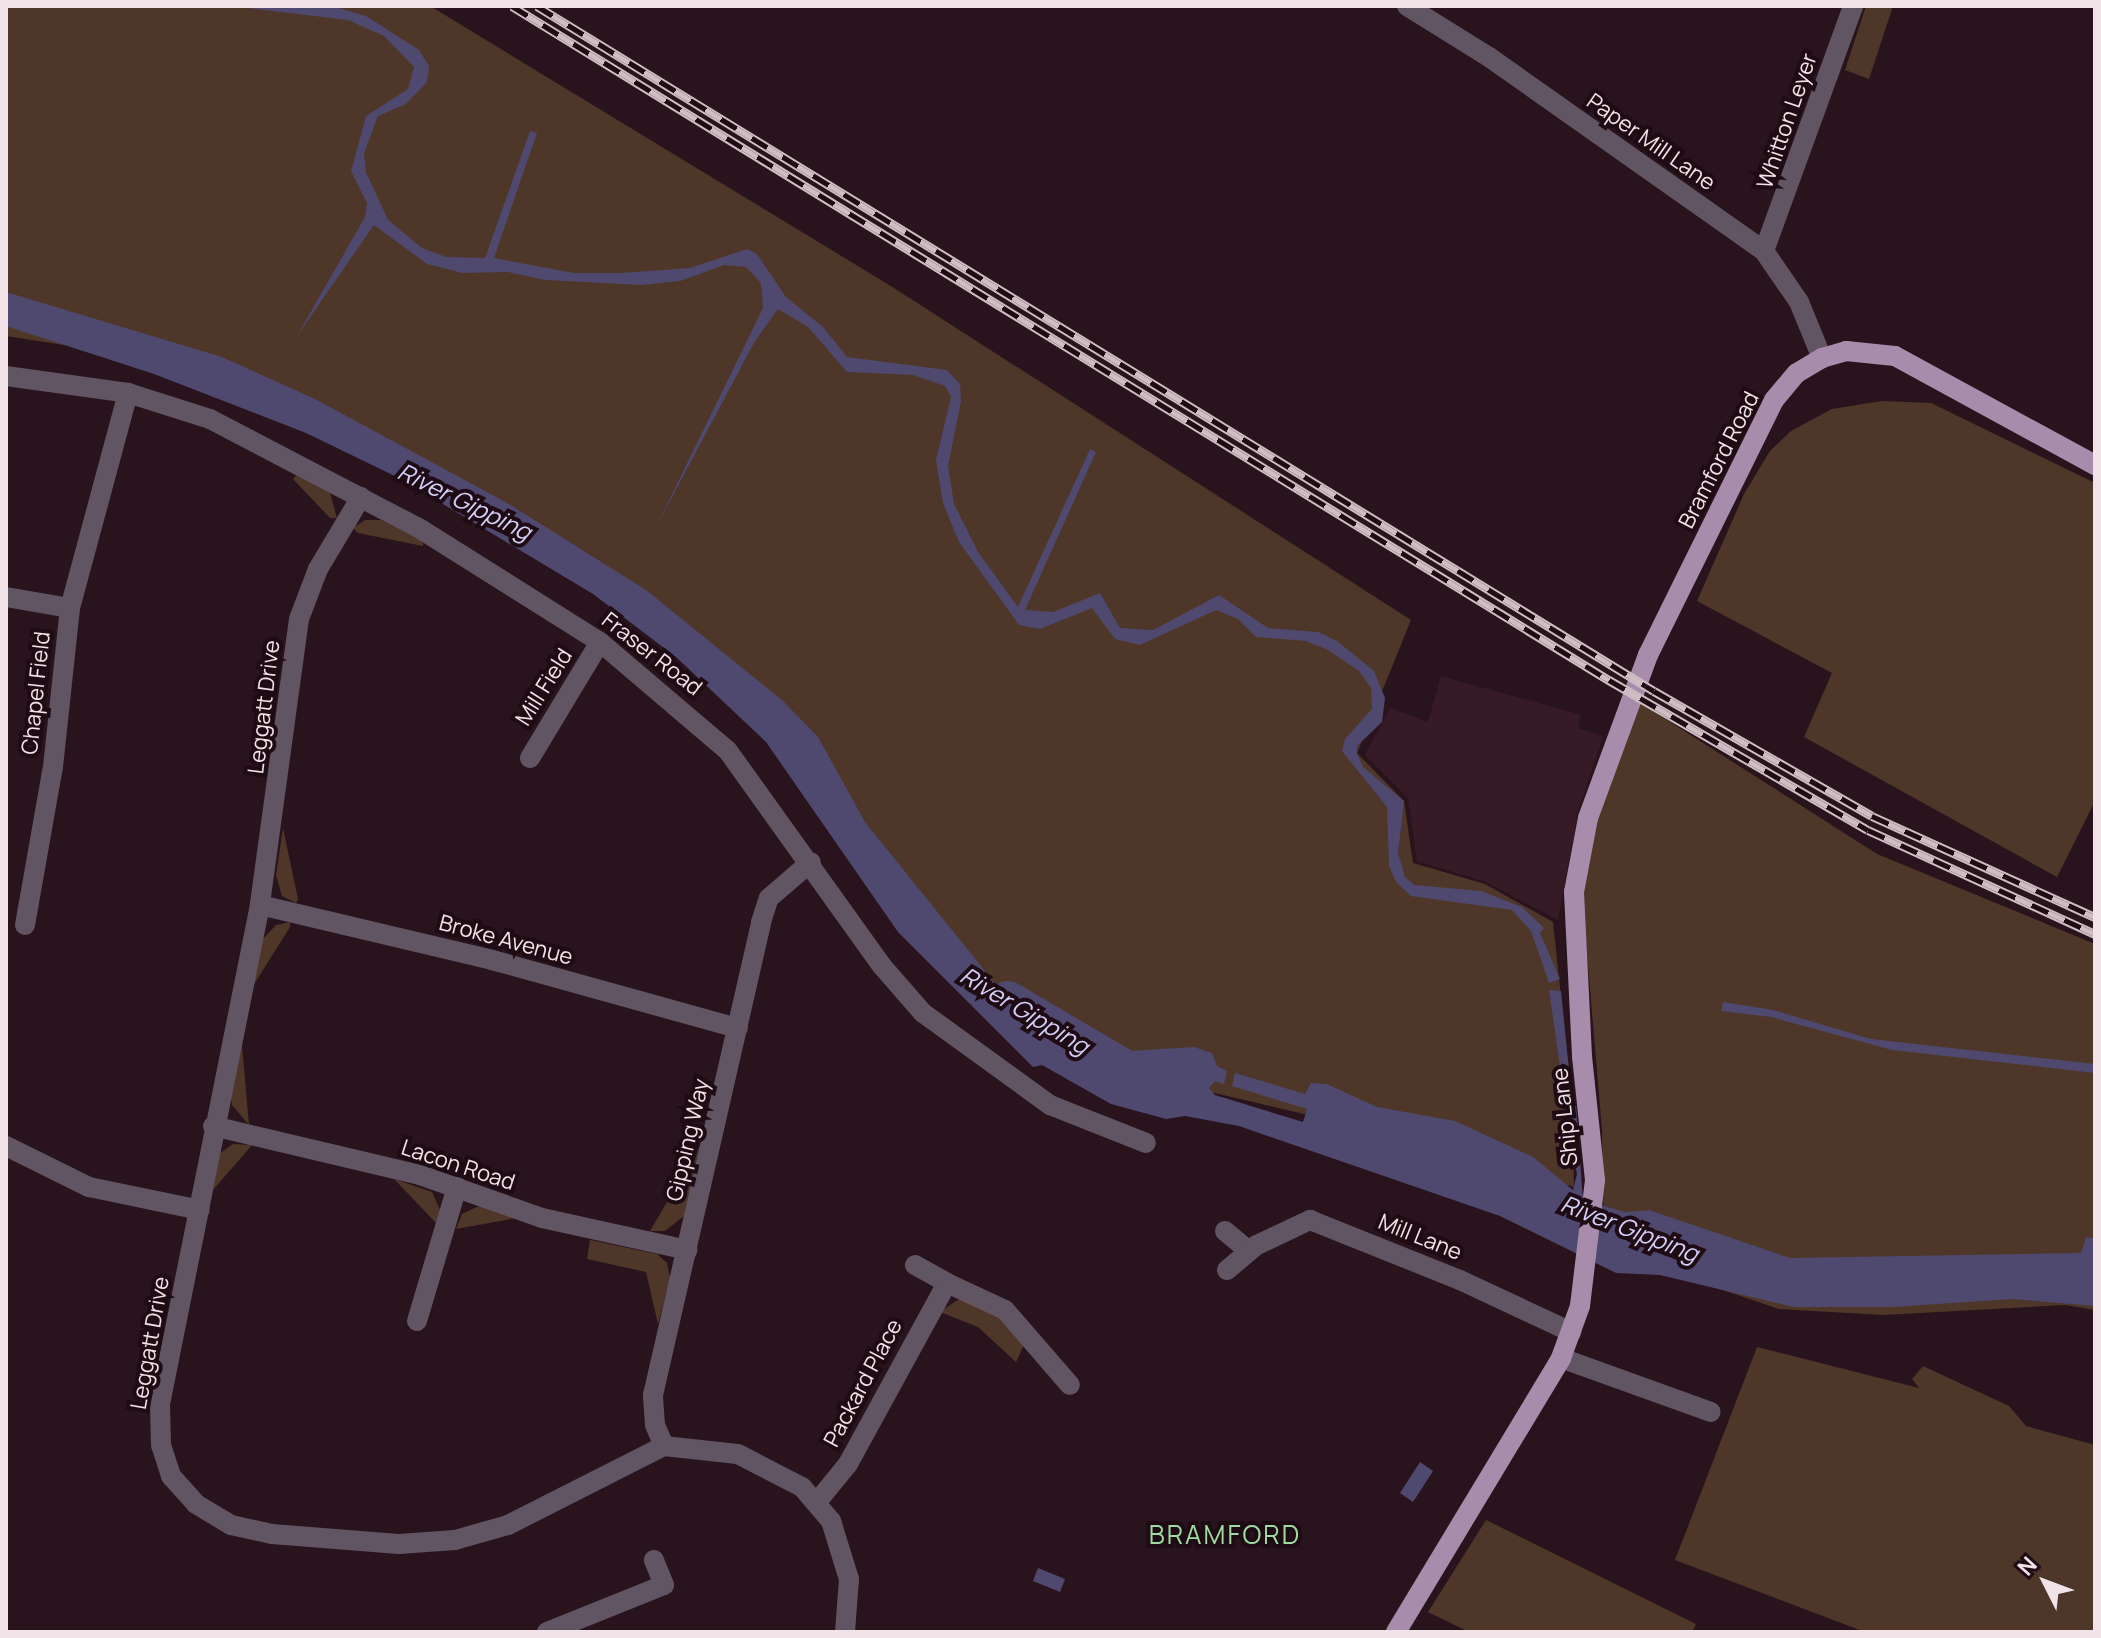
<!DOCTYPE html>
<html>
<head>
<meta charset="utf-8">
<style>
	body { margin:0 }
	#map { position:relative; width:2101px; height:1638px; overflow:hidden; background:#29141d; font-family:Manrope,sans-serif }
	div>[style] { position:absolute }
	.built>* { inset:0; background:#361b27 }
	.green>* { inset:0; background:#4e3728 }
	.water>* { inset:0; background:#4f486f }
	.river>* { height:38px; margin:-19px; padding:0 19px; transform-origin:19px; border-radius:19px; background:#4f486f }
	.minor>* { height:20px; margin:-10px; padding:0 10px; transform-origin:10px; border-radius:10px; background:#615463 }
	.major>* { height:20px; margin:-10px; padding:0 10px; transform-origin:10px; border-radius:10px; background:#a78dab }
	.rail>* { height:9px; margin-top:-4.5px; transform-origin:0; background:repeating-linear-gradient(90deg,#1f0b14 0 18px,#cebec4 0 36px); box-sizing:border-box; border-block:2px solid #cebec4 }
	span { translate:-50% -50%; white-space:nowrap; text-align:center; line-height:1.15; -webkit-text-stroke:8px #1f0b14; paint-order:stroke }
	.street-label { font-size:22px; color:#f2e3e9 }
	.water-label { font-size:24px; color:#d4cff8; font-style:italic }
	.quarter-label { font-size:26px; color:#9fdba1; letter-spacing:2px }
	.frame { position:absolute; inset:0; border:8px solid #f2e3e9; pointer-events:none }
	.north { position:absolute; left:2005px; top:1542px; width:80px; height:80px; -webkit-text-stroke:6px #1f0b14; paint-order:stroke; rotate:312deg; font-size:22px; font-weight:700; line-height:32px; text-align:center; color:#f2e3e9 }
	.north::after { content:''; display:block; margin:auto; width:28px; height:36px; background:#f2e3e9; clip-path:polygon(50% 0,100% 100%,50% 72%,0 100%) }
</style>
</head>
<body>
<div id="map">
	<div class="built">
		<i style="clip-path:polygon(1441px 676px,1581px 715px,1578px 728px,1603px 736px,1578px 811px,1558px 920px,1486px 882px,1417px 861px,1408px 798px,1365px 755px,1390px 708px,1428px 722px)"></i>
	</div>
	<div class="green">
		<i style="clip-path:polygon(6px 6px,430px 6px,894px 288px,1411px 620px,1357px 753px,1404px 801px,1413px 863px,1485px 884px,1553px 922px,1572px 1100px,1574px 1187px,1432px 1144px,1168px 1082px,959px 964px,779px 726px,533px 540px,185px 364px,6px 336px)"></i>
		<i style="clip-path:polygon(1866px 6px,1893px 6px,1869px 79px,1845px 70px)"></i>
		<i style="clip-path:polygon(1882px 401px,1931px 403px,2095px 483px,2095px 801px,2057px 877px,1804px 737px,1832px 673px,1697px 601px,1744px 494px,1770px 451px,1791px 431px,1832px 409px)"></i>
		<i style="clip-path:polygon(300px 471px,329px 489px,337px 518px,330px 518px,293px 479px)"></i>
		<i style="clip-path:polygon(365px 520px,381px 520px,423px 541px,423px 546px,358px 533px,353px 528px)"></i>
		<i style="clip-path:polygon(1631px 697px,1877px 854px,2095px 944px,2095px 1310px,2065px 1305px,1883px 1315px,1779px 1309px,1604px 1250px,1602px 1130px,1580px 871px)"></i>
		<i style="clip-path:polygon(283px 828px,298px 899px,296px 903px,282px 896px,276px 875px)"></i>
		<i style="clip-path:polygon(290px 922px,290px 927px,251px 989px,263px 939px,276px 925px)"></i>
		<i style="clip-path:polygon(241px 1034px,249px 1125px,232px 1105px,230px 1091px)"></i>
		<i style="clip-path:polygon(233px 1144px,252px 1145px,213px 1190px,220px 1153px)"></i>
		<i style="clip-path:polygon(699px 1148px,684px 1216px,665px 1231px,650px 1231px)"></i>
		<i style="clip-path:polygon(394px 1179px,432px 1192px,441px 1212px,438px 1225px)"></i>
		<i style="clip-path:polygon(479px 1206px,517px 1218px,456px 1229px,462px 1214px)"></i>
		<i style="clip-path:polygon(590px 1240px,657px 1254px,667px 1263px,670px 1278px,658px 1324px,646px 1272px,587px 1259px)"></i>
		<i style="clip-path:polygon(959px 1299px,991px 1309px,1024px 1345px,1016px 1362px,978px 1327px,940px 1312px)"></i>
		<i style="clip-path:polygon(1757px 1347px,1919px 1388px,1912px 1379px,1923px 1366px,2009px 1406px,2026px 1426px,2095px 1445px,2095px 1632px,1865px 1632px,1675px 1560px)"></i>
		<i style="clip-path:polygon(1486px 1520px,1696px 1624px,1692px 1632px,1469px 1632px,1428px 1612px)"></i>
	</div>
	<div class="water">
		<i style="clip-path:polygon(231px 6px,332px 6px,366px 16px,419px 50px,429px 66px,427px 82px,406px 104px,378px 116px,364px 153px,366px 172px,388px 220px,422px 248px,446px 257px,485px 258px,530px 131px,537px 133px,494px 258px,574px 273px,621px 273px,690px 268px,747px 249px,757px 254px,786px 297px,823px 327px,847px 357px,947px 370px,960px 384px,961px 401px,948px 466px,954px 504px,978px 552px,1018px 607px,1090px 449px,1096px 452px,1025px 610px,1053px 612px,1100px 593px,1120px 628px,1153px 630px,1219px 595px,1268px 628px,1318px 632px,1337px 641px,1374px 671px,1385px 698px,1382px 722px,1357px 746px,1357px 753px,1363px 767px,1404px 801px,1398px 853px,1405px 877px,1414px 885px,1481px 891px,1522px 907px,1544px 928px,1540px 933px,1560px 979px,1549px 983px,1531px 931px,1512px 910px,1411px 896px,1396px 882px,1389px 866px,1387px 807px,1342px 751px,1345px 739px,1372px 709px,1371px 688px,1359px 671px,1328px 650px,1306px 641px,1256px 637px,1238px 619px,1216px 610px,1140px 645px,1115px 639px,1092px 608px,1040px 629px,1019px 625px,959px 542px,943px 503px,936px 460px,951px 397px,945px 386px,913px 375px,847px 372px,808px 327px,778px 309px,755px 341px,655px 529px,763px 308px,761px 283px,746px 267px,724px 265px,680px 281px,641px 285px,545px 280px,508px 272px,462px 273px,427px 264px,374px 225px,297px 336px,365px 217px,367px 203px,351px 171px,366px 116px,408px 89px,414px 67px,384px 36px,348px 20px)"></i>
		<i style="clip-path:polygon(6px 292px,222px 357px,317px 400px,509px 504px,646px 590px,783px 701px,818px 737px,865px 822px,993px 981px,1069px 1037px,1114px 1052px,1194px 1047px,1212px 1053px,1217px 1066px,1227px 1071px,1224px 1084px,1215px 1081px,1209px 1088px,1215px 1095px,1303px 1122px,1307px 1109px,1232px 1086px,1235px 1073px,1305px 1094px,1311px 1083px,1327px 1084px,1377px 1107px,1455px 1121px,1533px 1157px,1573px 1190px,1577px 1174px,1565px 1107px,1576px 1106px,1583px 1200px,1625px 1212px,1649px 1210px,1790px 1258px,2081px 1253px,2086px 1237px,2093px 1238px,2095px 1306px,2012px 1299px,1893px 1307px,1794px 1307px,1660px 1275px,1616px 1273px,1500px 1216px,1239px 1126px,1185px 1116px,1166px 1119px,1111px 1104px,1042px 1065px,1033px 1067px,898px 932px,766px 742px,676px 657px,593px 594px,401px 479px,306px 433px,154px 374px,6px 326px)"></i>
		<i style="clip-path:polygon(1549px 990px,1561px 991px,1572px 1100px,1565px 1101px)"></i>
		<i style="clip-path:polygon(1723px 1002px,1773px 1010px,1871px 1039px,2095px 1064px,2095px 1073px,1892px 1050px,1771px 1017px,1721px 1011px)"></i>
		<i style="clip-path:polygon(1420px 1462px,1433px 1471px,1413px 1502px,1400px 1493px)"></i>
		<i style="clip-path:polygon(1038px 1568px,1065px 1579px,1060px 1592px,1033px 1581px)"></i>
	</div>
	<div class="river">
		<i style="left:1008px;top:1000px;width:134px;rotate:30.4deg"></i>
	</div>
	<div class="minor">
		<i style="left:1407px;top:6px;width:97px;rotate:31.9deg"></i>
		<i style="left:1489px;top:57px;width:337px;rotate:35.2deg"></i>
		<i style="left:1764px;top:251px;width:62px;rotate:55.5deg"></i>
		<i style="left:1799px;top:302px;width:61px;rotate:67.7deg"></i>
		<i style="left:1764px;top:251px;width:261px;rotate:-70deg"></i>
		<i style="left:6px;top:376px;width:123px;rotate:7.9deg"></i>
		<i style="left:128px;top:393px;width:86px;rotate:17.6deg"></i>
		<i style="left:210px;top:419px;width:239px;rotate:27.6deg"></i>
		<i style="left:422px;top:530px;width:210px;rotate:32.2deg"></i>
		<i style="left:600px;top:642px;width:168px;rotate:40.4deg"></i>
		<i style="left:728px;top:751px;width:264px;rotate:54.4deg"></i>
		<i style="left:882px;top:966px;width:62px;rotate:48.9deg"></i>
		<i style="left:923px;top:1013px;width:157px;rotate:35.9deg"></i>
		<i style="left:1050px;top:1105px;width:103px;rotate:21.6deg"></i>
		<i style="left:361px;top:497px;width:84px;rotate:120.8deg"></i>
		<i style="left:318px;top:569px;width:53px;rotate:110.8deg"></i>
		<i style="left:299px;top:619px;width:289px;rotate:97.8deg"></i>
		<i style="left:260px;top:905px;width:509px;rotate:101.33deg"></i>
		<i style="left:160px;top:1404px;width:41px;rotate:88.6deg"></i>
		<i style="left:161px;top:1445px;width:33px;rotate:72deg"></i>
		<i style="left:171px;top:1476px;width:38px;rotate:48deg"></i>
		<i style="left:196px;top:1504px;width:41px;rotate:31deg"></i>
		<i style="left:231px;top:1525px;width:42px;rotate:12.4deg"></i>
		<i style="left:272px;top:1534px;width:127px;rotate:4.5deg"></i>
		<i style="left:399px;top:1544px;width:56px;rotate:-4.1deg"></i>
		<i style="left:455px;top:1540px;width:55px;rotate:-15.8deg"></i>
		<i style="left:508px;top:1525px;width:175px;rotate:-26.9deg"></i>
		<i style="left:664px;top:1446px;width:74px;rotate:6.2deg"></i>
		<i style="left:738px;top:1454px;width:72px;rotate:27.3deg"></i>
		<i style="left:802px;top:1487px;width:45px;rotate:49.5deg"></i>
		<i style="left:831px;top:1521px;width:61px;rotate:72.8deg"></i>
		<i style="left:849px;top:1579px;width:53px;rotate:94.3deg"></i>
		<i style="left:6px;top:597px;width:65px;rotate:9.8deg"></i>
		<i style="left:530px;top:758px;width:135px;rotate:-58.9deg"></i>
		<i style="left:260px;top:905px;width:238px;rotate:13.3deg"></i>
		<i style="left:492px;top:960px;width:255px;rotate:15.5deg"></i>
		<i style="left:25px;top:925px;width:160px;rotate:-80deg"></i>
		<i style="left:53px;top:767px;width:160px;rotate:-83.9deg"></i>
		<i style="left:70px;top:608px;width:223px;rotate:-74.9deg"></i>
		<i style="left:213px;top:1126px;width:213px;rotate:13.3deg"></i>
		<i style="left:420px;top:1175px;width:129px;rotate:19.4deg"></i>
		<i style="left:542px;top:1218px;width:149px;rotate:12.4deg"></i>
		<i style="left:6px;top:1146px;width:93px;rotate:26.3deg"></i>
		<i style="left:89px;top:1187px;width:113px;rotate:11.7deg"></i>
		<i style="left:1225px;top:1231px;width:31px;rotate:40deg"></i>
		<i style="left:915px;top:1265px;width:37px;rotate:29deg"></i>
		<i style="left:1227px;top:1270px;width:39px;rotate:-40deg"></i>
		<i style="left:1257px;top:1245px;width:59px;rotate:-25.3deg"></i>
		<i style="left:1310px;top:1220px;width:162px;rotate:21.8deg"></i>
		<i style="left:1460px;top:1280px;width:123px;rotate:25.1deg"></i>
		<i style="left:417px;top:1321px;width:140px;rotate:-73.4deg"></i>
		<i style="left:1561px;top:1358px;width:159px;rotate:19.8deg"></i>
		<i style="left:664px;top:1446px;width:23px;rotate:-113deg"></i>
		<i style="left:655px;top:1425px;width:30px;rotate:-94deg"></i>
		<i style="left:653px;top:1395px;width:485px;rotate:-77.1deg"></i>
		<i style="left:761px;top:922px;width:25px;rotate:-72deg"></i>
		<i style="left:769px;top:898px;width:55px;rotate:-40.6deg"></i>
		<i style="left:817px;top:1502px;width:49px;rotate:-50.8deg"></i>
		<i style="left:848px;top:1464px;width:206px;rotate:-61.3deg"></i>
		<i style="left:947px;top:1283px;width:64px;rotate:25deg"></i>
		<i style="left:1005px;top:1310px;width:99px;rotate:49.1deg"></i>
		<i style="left:547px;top:1632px;width:126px;rotate:-21.9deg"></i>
		<i style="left:664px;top:1585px;width:27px;rotate:-112deg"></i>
	</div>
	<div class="major">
		<i style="left:1396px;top:1632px;width:320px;rotate:-58.9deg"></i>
		<i style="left:1561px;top:1358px;width:55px;rotate:-69.9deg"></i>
		<i style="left:1580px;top:1306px;width:127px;rotate:-83.2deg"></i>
		<i style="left:1595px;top:1180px;width:125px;rotate:-96deg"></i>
		<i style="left:1582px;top:1056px;width:164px;rotate:-92.8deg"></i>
		<i style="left:1574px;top:892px;width:75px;rotate:-79.3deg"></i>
		<i style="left:1588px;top:818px;width:174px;rotate:-69.8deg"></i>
		<i style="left:1648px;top:655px;width:284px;rotate:-63.7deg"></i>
		<i style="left:1774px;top:400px;width:35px;rotate:-50deg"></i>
		<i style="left:1797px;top:373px;width:29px;rotate:-31deg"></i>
		<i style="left:1822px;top:358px;width:25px;rotate:-16deg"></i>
		<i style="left:1846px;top:351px;width:49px;rotate:5.8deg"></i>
		<i style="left:1895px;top:356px;width:228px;rotate:28.6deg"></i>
	</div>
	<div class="rail">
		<i style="left:512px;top:6px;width:1288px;rotate:31.57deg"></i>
		<i style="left:1609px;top:680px;width:299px;rotate:30.1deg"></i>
		<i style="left:1868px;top:830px;width:250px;rotate:24.6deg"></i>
		<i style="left:537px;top:6px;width:1310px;rotate:31.52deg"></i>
		<i style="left:1654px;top:691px;width:251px;rotate:29.8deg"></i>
		<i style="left:1872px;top:816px;width:245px;rotate:24.4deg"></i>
	</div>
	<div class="street-label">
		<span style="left:1787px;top:121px;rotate:-71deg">Whitton Leyer</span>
		<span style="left:1651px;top:142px;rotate:35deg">Paper Mill Lane</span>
		<span style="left:1719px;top:460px;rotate:-63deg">Bramford Road</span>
		<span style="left:652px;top:654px;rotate:38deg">Fraser Road</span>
		<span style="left:544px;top:687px;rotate:-58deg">Mill Field</span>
		<span style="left:36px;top:693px;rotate:-84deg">Chapel Field</span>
		<span style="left:264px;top:707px;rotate:-83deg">Leggatt Drive</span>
		<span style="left:506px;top:940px;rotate:15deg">Broke Avenue</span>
		<span style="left:1565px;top:1117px;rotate:-96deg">Ship Lane</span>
		<span style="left:688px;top:1140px;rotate:-77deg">Gipping Way</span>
		<span style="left:458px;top:1165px;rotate:18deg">Lacon Road</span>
		<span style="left:1420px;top:1237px;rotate:22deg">Mill Lane</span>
		<span style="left:150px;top:1343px;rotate:-80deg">Leggatt Drive</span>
		<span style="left:863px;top:1383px;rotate:-62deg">Packard Place</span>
	</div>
	<div class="water-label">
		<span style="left:465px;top:501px;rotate:26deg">River Gipping</span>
		<span style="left:1025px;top:1010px;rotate:31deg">River Gipping</span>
		<span style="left:1630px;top:1228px;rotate:21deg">River Gipping</span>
	</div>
	<div class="quarter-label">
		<span style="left:1225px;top:1535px">BRAMFORD</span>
	</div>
	<div class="frame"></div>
	<div class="north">N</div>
</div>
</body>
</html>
